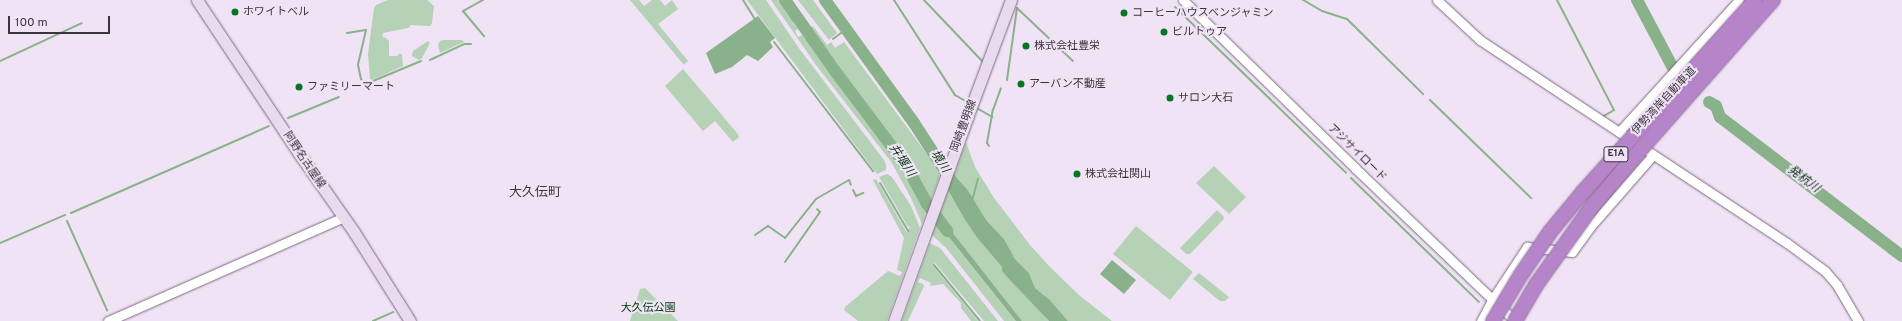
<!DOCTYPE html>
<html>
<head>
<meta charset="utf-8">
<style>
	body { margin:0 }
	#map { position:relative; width:1902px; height:321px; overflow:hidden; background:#f0e3f5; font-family:Overpass,"Noto Sans JP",sans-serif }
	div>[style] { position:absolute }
	.green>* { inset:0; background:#b5d1b6 }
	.water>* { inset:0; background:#89b28b }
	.stream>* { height:2px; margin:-1px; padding:0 1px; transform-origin:1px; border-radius:1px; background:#89b28b }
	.river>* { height:12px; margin:-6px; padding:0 6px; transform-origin:6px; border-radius:6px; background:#89b28b }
	.roads { filter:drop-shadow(0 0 1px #786c7c) drop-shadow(0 0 1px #786c7c) }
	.tertiary>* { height:9px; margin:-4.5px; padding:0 4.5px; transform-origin:4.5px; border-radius:4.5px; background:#fff }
	.secondary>* { height:11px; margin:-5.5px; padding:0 5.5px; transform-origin:5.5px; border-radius:5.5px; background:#e9daef }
	.bridges { filter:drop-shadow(0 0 1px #8a6898) drop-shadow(0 0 1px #8a6898) }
	.motorway-bridge>* { height:14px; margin:-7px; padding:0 7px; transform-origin:7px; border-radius:7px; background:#b584c9 }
	.dots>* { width:11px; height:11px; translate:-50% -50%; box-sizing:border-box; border:2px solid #f0e3f5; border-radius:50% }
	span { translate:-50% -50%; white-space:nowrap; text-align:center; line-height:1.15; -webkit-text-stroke:4px #f0e3f5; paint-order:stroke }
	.shield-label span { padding:1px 3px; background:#f0e3f5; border:1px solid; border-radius:3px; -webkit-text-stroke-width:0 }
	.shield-label { font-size:10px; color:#3a353c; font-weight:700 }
	.poi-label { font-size:11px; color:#3a353c }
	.left { translate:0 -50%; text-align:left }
	.street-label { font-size:11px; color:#3a353c }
	.park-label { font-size:11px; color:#00400e }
	.water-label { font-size:12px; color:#073610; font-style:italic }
	.quarter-label { font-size:13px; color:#3a353c }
	.scale { position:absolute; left:8px; top:16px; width:102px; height:18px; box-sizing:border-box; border:2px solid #3a353c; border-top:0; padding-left:5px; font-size:12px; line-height:14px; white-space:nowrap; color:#3a353c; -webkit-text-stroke:3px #f0e3f5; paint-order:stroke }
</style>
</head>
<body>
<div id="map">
	<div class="green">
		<i style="clip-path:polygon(388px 0,427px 0,434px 6px,432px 23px,430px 26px,411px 25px,408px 28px,383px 33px,382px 37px,386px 38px,389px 41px,389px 56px,397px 56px,399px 54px,402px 54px,403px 66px,372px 80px,370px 79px,368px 54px,374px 8px,376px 5px)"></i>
		<i style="clip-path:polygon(630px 0,639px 0,644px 6px,652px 0,660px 0,665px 6px,672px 0,678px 9px,658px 24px,688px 61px,684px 65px)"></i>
		<i style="clip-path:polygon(747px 0,766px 0,801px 51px,884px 160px,886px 165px,886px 170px,877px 174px)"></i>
		<i style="clip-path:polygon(771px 0,780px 0,794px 21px,793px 23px,798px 29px,795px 31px,798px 37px,802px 35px,806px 40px,809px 39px,900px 160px,927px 208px,922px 224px,912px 200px,892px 163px,816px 65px)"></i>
		<i style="clip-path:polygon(798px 0,813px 0,837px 33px,829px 40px)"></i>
		<i style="clip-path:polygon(813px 26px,827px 45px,831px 42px,835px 48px,844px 42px,929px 157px,940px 175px,930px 202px,907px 162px,812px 36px,811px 27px)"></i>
		<i style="clip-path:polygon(443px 40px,462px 40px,464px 42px,440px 53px,438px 45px,440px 41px)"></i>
		<i style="clip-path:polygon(428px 41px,430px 43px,422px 58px,419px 60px,412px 56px,413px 51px)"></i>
		<i style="clip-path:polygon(683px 69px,737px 133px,739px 137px,733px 142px,715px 121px,703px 131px,665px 86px)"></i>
		<i style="clip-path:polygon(966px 142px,975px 167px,994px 198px,1030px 245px,1049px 266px,1080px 296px,1112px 321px,1068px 321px,1050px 300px,1035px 288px,1029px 273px,1015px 259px,1004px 239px,987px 221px,967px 189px,954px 175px)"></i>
		<i style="clip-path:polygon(1214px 166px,1246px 197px,1229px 214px,1196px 183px)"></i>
		<i style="clip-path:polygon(887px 174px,892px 177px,911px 206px,920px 228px,887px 321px,858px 321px,844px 310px,845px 307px,888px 271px,900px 276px,902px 272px,897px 270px,904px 238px,873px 180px,876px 179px,907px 233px,910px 226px,908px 227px,879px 177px)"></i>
		<i style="clip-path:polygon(948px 190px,965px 220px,978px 239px,1002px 267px,1002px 271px,1049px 321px,1022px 321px,949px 228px,939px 216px)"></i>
		<i style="clip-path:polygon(1217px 210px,1224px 217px,1223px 220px,1190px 254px,1186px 254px,1180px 248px)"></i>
		<i style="clip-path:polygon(937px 221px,948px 236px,1016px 321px,1004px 321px,947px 249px,932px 235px)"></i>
		<i style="clip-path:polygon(1136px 226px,1193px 272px,1170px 300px,1113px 254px)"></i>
		<i style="clip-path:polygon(930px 243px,940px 248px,998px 321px,984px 321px,935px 263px,933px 266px,978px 321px,971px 321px,961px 308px,961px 303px,943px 284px,930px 286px,931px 283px,920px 278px,918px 282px,923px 284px,924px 286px,908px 321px,902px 321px)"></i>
		<i style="clip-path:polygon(1199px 273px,1229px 297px,1225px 301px,1220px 301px,1193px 279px)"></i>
		<i style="clip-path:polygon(645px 288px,678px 321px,630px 321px,640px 289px)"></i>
	</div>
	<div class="water">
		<i style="clip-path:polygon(758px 16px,775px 38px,770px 42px,773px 47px,758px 61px,747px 55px,732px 67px,715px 74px,706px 53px)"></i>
		<i style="clip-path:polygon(954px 175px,967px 189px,987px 221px,1004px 239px,1015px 259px,1029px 273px,1035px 288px,1050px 300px,1068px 321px,1049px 321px,1007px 277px,1002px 271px,1002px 267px,978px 239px,965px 220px,948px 190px)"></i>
		<i style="clip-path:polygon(939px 216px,949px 228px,1022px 321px,1016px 321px,948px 236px,937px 221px)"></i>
		<i style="clip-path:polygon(1112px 260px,1136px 280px,1124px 294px,1100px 274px)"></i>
	</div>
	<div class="stream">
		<i style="left:483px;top:0;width:23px;rotate:151deg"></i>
		<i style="left:463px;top:11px;width:33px;rotate:50deg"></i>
		<i style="left:743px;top:0;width:22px;rotate:58deg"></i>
		<i style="left:894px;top:0;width:113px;rotate:57.3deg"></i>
		<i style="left:955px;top:95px;width:16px;rotate:30deg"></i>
		<i style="left:924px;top:0;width:87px;rotate:46.4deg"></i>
		<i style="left:1303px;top:0;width:22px;rotate:30deg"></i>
		<i style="left:1322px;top:11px;width:26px;rotate:18deg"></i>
		<i style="left:1347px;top:19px;width:107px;rotate:44.6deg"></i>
		<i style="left:1557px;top:0;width:124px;rotate:62.6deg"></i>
		<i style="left:1614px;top:110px;width:12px;rotate:149deg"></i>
		<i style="left:1175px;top:7px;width:238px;rotate:44.1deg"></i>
		<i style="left:347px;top:33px;width:19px;rotate:-9deg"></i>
		<i style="left:366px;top:30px;width:36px;rotate:103deg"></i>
		<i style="left:358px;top:65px;width:14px;rotate:78deg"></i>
		<i style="left:361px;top:79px;width:4px;rotate:63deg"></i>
		<i style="left:833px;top:39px;width:15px;rotate:-37deg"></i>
		<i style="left:774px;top:42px;width:163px;rotate:52.5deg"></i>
		<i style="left:430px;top:60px;width:38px;rotate:-25deg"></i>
		<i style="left:465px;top:44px;width:6px"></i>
		<i style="left:0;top:61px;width:90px;rotate:-24.9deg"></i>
		<i style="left:1007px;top:80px;width:73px;rotate:-82.1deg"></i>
		<i style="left:1017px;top:8px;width:77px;rotate:43.4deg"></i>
		<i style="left:373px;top:81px;width:52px;rotate:-22.6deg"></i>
		<i style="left:1430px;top:100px;width:141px;rotate:44.1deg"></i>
		<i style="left:975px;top:107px;width:20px;rotate:30deg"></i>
		<i style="left:288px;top:118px;width:55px;rotate:-22.4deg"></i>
		<i style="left:989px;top:146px;width:4px;rotate:-124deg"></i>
		<i style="left:987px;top:143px;width:34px;rotate:-80deg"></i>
		<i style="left:993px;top:110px;width:23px;rotate:-70deg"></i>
		<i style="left:1351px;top:178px;width:178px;rotate:44.1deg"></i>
		<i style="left:880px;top:183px;width:56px;rotate:59.7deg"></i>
		<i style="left:853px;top:190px;width:7px;rotate:63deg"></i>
		<i style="left:856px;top:196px;width:8px;rotate:-23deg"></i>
		<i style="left:972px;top:201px;width:23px;rotate:-75deg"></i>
		<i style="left:71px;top:213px;width:216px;rotate:-23.7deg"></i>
		<i style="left:67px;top:221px;width:98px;rotate:65.8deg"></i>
		<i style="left:755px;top:235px;width:16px;rotate:-35deg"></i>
		<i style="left:768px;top:226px;width:21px;rotate:35deg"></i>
		<i style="left:785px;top:238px;width:50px;rotate:-51.5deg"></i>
		<i style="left:816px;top:199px;width:38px;rotate:-30deg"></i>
		<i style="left:849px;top:180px;width:5px;rotate:68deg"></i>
		<i style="left:0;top:243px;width:71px;rotate:-23.3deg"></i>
		<i style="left:785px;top:262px;width:61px;rotate:-55deg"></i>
		<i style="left:820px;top:212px;width:4px;rotate:-135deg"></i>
		<i style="left:934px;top:265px;width:72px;rotate:50.6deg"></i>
		<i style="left:373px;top:321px;width:22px;rotate:-24deg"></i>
	</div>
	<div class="river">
		<i style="left:785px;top:0;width:87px;rotate:54.8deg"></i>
		<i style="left:835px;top:71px;width:120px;rotate:53.1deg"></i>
		<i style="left:907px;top:167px;width:42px;rotate:61.6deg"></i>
		<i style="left:927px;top:204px;width:34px;rotate:53deg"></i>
		<i style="left:825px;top:0;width:152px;rotate:54.1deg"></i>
		<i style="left:914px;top:123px;width:85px;rotate:57.1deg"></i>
		<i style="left:1637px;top:0;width:77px;rotate:62.1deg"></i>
		<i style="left:1709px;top:102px;width:8px;rotate:30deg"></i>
		<i style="left:1716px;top:106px;width:12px;rotate:70deg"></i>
		<i style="left:1720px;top:117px;width:229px;rotate:37.4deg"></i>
	</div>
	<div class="roads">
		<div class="tertiary">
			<i style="left:1183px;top:0;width:240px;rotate:44.3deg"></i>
			<i style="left:1355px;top:168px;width:221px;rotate:43.7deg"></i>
			<i style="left:1437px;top:0;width:59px;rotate:42.9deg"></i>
			<i style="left:1480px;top:40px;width:368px;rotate:33.5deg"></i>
			<i style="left:1787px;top:243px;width:47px;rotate:36.4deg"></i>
			<i style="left:1825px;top:271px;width:18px;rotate:49deg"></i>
			<i style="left:1837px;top:285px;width:42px;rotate:59.7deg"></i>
			<i style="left:1619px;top:132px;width:178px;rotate:-47.7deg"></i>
			<i style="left:108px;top:321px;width:258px;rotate:-23.8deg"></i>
			<i style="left:1481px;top:321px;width:24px;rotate:-62deg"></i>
			<i style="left:1492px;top:300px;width:64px;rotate:-56.6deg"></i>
			<i style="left:1527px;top:247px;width:45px;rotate:6.3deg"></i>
			<i style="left:1572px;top:252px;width:32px;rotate:-54deg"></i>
			<i style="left:1591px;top:226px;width:94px;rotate:-48.9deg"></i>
		</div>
		<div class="secondary">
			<i style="left:197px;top:0;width:182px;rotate:56.4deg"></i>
			<i style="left:298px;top:152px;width:98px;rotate:55deg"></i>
			<i style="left:354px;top:232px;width:105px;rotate:57.8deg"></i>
			<i style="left:894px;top:321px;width:216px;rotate:-70.2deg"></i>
			<i style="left:967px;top:118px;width:126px;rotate:-69.6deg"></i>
		</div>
	</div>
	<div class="bridges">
		<div class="motorway-bridge">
			<i style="left:1493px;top:321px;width:52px;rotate:-59deg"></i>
			<i style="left:1520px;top:276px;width:53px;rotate:-55.7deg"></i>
			<i style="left:1550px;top:232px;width:52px;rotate:-50.5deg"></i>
			<i style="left:1583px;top:192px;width:258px;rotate:-48.1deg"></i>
			<i style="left:1515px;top:321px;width:42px;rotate:-59.7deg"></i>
			<i style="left:1536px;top:285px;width:100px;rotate:-54.4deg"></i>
			<i style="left:1594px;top:204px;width:60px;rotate:-49.7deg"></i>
			<i style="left:1633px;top:158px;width:211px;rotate:-48.5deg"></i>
		</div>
	</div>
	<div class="dots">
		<i style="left:235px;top:12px;background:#077325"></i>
		<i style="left:1124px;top:13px;background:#077325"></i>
		<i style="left:1164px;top:32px;background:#077325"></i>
		<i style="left:1026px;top:46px;background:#077325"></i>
		<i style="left:1021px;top:84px;background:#077325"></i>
		<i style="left:299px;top:87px;background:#077325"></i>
		<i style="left:1170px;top:98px;background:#077325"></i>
		<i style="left:1077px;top:174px;background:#077325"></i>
	</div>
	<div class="shield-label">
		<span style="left:1616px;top:154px">E1A</span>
	</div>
	<div class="poi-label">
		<span class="left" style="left:243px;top:12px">ホワイトベル</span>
		<span class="left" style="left:1132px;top:13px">コーヒーハウスベンジャミン</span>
		<span class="left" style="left:1172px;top:32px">ビルトゥア</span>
		<span class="left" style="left:1034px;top:46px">株式会社豊栄</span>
		<span class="left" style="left:1029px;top:84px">アーバン不動産</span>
		<span class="left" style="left:307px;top:87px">ファミリーマート</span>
		<span class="left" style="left:1178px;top:98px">サロン大石</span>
		<span class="left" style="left:1085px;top:174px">株式会社関山</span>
	</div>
	<div class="street-label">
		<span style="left:1664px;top:101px;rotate:-47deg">伊勢湾岸自動車道</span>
		<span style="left:964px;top:126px;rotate:-70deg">岡崎豊明線</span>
		<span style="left:1357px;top:153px;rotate:44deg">アジサイロード</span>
		<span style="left:304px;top:160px;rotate:56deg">阿野名古屋線</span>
	</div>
	<div class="park-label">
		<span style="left:648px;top:308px">大久伝公園</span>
	</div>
	<div class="water-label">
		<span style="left:901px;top:161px;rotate:56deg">井堰川</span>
		<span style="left:939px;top:162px;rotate:57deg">境川</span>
		<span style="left:1803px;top:180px;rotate:37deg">発杭川</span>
	</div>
	<div class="quarter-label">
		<span style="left:535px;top:193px">大久伝町</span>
	</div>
	<div class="scale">100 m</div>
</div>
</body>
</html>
